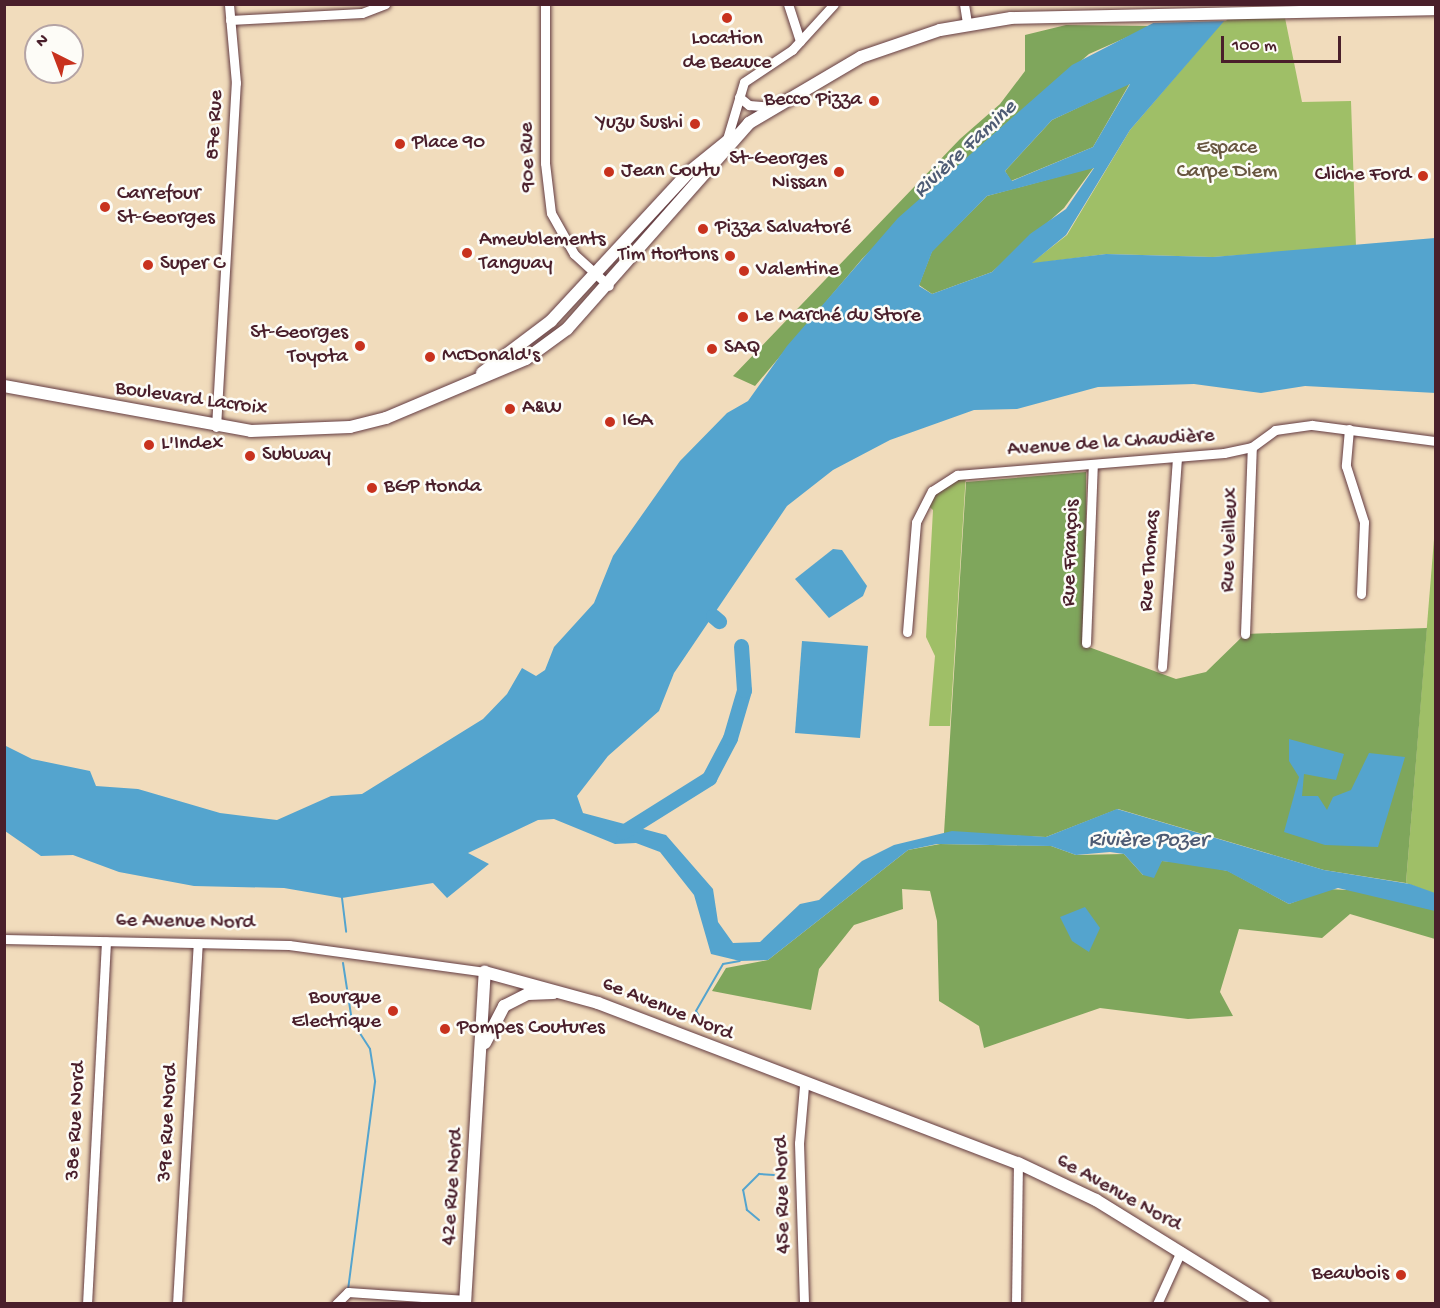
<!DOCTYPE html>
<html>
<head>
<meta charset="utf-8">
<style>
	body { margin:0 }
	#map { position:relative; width:1440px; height:1308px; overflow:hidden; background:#f1dcbc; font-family:"Gochi Hand",sans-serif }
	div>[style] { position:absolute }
	.green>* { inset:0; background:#9fbf67 }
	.forest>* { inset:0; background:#7fa65c }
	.water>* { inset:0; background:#54a4ce }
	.pier>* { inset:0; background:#f1dcbc }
	.stream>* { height:2px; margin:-1px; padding:0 1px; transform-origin:1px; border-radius:1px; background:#54a4ce }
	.river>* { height:15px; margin:-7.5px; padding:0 7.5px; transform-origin:7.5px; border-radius:7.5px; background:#54a4ce }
	.roads { filter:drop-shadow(0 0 2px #633b41) drop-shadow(0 0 2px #633b41) }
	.minor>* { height:9px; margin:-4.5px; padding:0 4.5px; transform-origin:4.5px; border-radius:4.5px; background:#fff }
	.major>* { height:12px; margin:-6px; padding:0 6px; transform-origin:6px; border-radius:6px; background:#fff }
	.dots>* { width:16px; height:16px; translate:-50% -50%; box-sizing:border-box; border:3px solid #fdfcf7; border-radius:50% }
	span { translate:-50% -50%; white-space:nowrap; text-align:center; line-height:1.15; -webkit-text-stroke:5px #fdfcf7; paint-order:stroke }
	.poi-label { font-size:21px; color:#4a1f2b }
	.right { translate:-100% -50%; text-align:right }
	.left { translate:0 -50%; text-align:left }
	.street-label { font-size:21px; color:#4a1f2b }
	.park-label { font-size:21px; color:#685740 }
	.water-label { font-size:22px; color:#4e5b74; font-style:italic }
	.frame { position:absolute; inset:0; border:6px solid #4a1f2b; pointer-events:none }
	.north { position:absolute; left:24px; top:24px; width:60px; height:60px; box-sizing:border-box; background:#fdfcf7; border:2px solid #b5a4a5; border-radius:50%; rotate:318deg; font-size:16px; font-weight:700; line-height:24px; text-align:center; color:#4a1f2b }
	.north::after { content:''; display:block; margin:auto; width:21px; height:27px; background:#c8321e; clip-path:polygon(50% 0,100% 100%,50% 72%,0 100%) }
	.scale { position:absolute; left:1221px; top:36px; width:120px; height:27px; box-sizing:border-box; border:3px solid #4a1f2b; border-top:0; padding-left:8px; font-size:18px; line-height:21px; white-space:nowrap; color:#4a1f2b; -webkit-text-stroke:4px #fdfcf7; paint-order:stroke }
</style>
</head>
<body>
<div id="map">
	<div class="green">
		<i style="clip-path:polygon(1230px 13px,1284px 13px,1302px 102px,1351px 101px,1356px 247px,1213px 257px,1106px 254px,1030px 264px,1067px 235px,1130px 130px)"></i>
		<i style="clip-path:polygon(966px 473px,950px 726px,929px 726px,935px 656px,926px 637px,933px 510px,924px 502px,932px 491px)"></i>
		<i style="clip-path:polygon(1435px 527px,1435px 894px,1406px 883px)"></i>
	</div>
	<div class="forest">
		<i style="clip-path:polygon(1066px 25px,1152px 26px,1089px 54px,937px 185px,862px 259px,755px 386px,733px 376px,960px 139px,1000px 104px,1025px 71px,1025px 35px)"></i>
		<i style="clip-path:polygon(1130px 83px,1093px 147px,1011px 181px,1005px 171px,1052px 120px)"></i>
		<i style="clip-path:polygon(1094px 167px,1064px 208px,992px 272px,932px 294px,919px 285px,932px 251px,987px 196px)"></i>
		<i style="clip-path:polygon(1086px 472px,1086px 646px,1176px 679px,1206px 672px,1245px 634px,1427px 628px,1406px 883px,1324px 870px,1118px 809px,1046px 837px,944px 833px,966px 482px)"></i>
		<i style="clip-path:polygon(940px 844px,1051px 846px,1076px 855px,1124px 854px,1143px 875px,1162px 861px,1190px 863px,1228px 871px,1289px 904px,1328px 889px,1368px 891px,1435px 909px,1435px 939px,1350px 914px,1322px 938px,1239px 929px,1220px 992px,1233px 1016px,1188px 1019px,1100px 1008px,984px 1048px,979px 1026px,939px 1001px,937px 921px,930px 891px,902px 889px,903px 909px,854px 925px,819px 969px,811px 1010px,712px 991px,726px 968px,768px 960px,908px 850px)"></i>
	</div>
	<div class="water">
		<i style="clip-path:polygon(evenodd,1188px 5px,1238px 5px,1130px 130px,1066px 235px,1032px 263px,1106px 254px,1213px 257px,1435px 238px,1436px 393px,1305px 386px,1261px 393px,1194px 384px,1098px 387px,1017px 409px,974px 410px,890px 440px,833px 470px,787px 506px,674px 673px,659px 711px,608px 756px,577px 796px,583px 813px,666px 835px,713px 889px,718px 922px,733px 943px,760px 942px,800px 904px,819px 900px,862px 861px,894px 845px,952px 831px,1046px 837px,1117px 809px,1324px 870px,1410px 884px,1435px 893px,1435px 911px,1338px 888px,1289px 904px,1227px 871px,1162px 861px,1154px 878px,1143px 875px,1124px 854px,1110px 852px,1076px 855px,1051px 846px,937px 844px,908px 850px,768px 960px,740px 961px,711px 954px,694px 895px,660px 852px,636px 843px,615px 844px,554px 819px,538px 820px,468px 853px,489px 864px,447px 898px,433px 883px,342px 898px,284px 888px,194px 886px,119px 872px,73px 855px,41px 856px,5px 831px,4px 745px,32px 759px,90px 771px,96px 786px,138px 789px,220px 813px,277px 820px,331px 796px,362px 794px,483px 719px,507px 694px,522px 668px,536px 676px,545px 670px,554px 647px,594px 603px,613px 556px,680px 461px,727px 413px,748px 401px,787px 346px,898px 218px,1072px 65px,1188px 5px,1130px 84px,1093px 147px,1012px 181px,1005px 171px,1052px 120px,1130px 84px,1188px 5px,1094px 168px,1066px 209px,1030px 234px,992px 272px,932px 294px,919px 286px,932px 252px,987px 196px,1094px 168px)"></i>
		<i style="clip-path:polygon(833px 549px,842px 550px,867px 586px,863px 596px,829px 618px,795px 579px)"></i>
		<i style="clip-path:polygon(802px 641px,868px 646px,860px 738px,795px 733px)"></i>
		<i style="clip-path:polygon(1289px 739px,1344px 754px,1336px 780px,1304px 774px,1302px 796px,1318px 796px,1327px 810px,1333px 797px,1351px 790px,1369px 753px,1405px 757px,1378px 847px,1325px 845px,1284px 832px,1299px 777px,1289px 761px)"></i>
		<i style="clip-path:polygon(1085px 907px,1100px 928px,1089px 952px,1072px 941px,1060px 917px)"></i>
	</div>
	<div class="pier">
		<i style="clip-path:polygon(1182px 4px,1241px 4px,1226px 21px,1152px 23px)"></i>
	</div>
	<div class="stream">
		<i style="left:342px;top:898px;width:34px;rotate:83deg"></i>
		<i style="left:343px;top:963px;width:59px;rotate:81.2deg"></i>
		<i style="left:352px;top:1021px;width:33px;rotate:57deg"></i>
		<i style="left:370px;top:1049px;width:33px;rotate:81deg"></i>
		<i style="left:375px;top:1082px;width:209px;rotate:97.4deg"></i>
		<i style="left:708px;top:1031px;width:23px;rotate:-121deg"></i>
		<i style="left:696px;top:1011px;width:54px;rotate:-60.1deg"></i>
		<i style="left:723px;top:964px;width:17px;rotate:-10deg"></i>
		<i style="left:759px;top:1220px;width:16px;rotate:-140deg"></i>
		<i style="left:747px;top:1210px;width:20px;rotate:-101deg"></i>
		<i style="left:743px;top:1190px;width:23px;rotate:-45deg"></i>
		<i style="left:759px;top:1174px;width:15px;rotate:4deg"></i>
	</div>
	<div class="river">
		<i style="left:713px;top:616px;width:8px;rotate:40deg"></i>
		<i style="left:623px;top:832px;width:102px;rotate:-32.1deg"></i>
		<i style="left:709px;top:778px;width:45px;rotate:-62.3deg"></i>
		<i style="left:730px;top:738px;width:50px;rotate:-73.7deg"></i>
		<i style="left:744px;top:690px;width:44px;rotate:-93.9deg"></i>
	</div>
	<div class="roads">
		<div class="minor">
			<i style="left:545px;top:4px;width:159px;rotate:90deg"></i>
			<i style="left:545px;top:163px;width:50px;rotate:83.2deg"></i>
			<i style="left:551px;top:213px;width:47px;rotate:60.7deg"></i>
			<i style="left:574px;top:254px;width:47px;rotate:42.4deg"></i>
			<i style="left:788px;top:4px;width:39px;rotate:72deg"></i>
			<i style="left:964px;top:4px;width:20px;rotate:81deg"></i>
			<i style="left:230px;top:20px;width:132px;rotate:-3deg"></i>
			<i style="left:362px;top:13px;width:25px;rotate:-21deg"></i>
			<i style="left:739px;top:97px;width:13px;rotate:39deg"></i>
			<i style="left:749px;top:105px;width:21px;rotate:5deg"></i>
			<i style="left:727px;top:139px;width:59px;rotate:-73.4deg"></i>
			<i style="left:744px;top:82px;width:58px;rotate:-33.7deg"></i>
			<i style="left:792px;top:50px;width:62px;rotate:-47.6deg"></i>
			<i style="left:216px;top:427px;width:345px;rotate:-86.7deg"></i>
			<i style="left:236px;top:83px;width:79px;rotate:-95.1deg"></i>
			<i style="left:1349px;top:429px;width:37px;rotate:95deg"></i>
			<i style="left:1346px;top:466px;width:59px;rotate:72.2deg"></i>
			<i style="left:1364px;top:522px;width:72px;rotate:92.4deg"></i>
			<i style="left:907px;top:632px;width:110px;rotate:-85.3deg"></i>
			<i style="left:916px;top:522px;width:35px;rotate:-63deg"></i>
			<i style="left:932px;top:491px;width:30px;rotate:-33deg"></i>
			<i style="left:957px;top:475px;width:268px;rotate:-4.7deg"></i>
			<i style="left:1224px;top:453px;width:29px;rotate:-12deg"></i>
			<i style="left:1252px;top:447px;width:29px;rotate:-36deg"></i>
			<i style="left:1275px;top:430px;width:37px;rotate:-8deg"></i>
			<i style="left:1312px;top:425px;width:125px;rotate:7.4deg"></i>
			<i style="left:1245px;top:634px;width:187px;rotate:-87.9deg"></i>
			<i style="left:1086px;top:643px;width:179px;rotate:-87.8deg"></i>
			<i style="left:1162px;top:667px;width:210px;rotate:-85.9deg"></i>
			<i style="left:4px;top:939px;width:285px;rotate:1.2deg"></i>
			<i style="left:289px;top:945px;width:198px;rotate:7.8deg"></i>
			<i style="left:804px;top:1086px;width:57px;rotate:95deg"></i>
			<i style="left:799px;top:1143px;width:161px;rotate:88.2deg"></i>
			<i style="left:87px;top:1304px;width:363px;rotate:-87deg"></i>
			<i style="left:177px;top:1304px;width:361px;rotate:-86.7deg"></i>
			<i style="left:336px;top:1304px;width:17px;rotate:-45deg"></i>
			<i style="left:348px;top:1292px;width:118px;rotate:3.9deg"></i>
			<i style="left:1016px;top:1304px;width:141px;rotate:-89.2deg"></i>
			<i style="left:1157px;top:1304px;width:58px;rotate:-65.6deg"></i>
		</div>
		<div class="major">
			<i style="left:482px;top:373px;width:86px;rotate:-37deg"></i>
			<i style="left:551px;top:321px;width:202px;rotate:-47.2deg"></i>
			<i style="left:688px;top:173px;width:60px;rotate:-39deg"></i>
			<i style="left:4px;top:386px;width:251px;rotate:10.3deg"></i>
			<i style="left:251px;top:431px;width:99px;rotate:-2.3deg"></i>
			<i style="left:350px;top:427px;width:37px;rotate:-14deg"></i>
			<i style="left:386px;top:418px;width:152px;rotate:-22.9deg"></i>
			<i style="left:526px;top:359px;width:51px;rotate:-36.2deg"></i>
			<i style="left:567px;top:329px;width:275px;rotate:-48.5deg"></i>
			<i style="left:749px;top:123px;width:130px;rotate:-30.5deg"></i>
			<i style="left:861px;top:57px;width:83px;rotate:-18.9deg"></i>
			<i style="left:940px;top:30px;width:72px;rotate:-9.6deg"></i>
			<i style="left:1011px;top:18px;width:425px;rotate:-1.2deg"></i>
			<i style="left:485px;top:1043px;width:42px;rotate:-62.8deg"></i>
			<i style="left:504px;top:1006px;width:27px;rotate:-27deg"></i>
			<i style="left:528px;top:994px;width:25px;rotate:-2deg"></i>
			<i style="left:465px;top:1304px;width:333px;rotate:-86.6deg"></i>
			<i style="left:485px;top:972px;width:117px;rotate:15.3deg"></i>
			<i style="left:598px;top:1003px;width:449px;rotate:20.9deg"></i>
			<i style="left:1018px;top:1163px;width:86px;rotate:25.4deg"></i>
			<i style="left:1096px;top:1200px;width:198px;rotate:31.8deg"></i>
		</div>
	</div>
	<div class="dots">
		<i style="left:727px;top:18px;background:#c8321e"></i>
		<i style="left:874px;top:101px;background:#c8321e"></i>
		<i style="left:695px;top:124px;background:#c8321e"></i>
		<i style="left:400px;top:144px;background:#c8321e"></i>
		<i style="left:609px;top:172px;background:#c8321e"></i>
		<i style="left:839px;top:172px;background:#c8321e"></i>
		<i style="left:1423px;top:176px;background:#c8321e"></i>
		<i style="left:105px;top:207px;background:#c8321e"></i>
		<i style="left:703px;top:229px;background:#c8321e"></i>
		<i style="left:467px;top:253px;background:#c8321e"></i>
		<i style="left:730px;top:256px;background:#c8321e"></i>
		<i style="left:148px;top:265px;background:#c8321e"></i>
		<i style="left:744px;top:271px;background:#c8321e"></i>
		<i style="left:743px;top:317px;background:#c8321e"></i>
		<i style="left:360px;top:346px;background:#c8321e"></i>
		<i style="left:712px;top:349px;background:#c8321e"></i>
		<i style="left:430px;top:357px;background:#c8321e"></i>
		<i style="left:510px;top:409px;background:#c8321e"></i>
		<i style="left:610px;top:422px;background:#c8321e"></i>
		<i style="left:149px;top:445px;background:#c8321e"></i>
		<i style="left:250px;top:456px;background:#c8321e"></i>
		<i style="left:372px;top:488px;background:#c8321e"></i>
		<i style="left:393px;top:1011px;background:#c8321e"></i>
		<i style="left:445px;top:1029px;background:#c8321e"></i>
		<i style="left:1401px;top:1275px;background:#c8321e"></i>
	</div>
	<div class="poi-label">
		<span style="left:727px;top:52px">Location<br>de Beauce</span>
		<span class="right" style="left:862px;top:101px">Becco Pizza</span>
		<span class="right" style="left:683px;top:124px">Yuzu Sushi</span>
		<span class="left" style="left:412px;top:144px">Place 90</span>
		<span class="right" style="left:827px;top:172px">St-Georges<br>Nissan</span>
		<span class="left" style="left:621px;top:172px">Jean Coutu</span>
		<span class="right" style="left:1411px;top:176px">Cliche Ford</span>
		<span class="left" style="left:117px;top:207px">Carrefour<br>St-Georges</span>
		<span class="left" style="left:715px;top:229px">Pizza Salvatoré</span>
		<span class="left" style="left:479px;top:253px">Ameublements<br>Tanguay</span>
		<span class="right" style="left:718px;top:256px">Tim Hortons</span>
		<span class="left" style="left:160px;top:265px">Super C</span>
		<span class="left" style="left:756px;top:271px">Valentine</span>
		<span class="left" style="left:755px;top:317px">Le Marché du Store</span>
		<span class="right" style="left:348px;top:346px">St-Georges<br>Toyota</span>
		<span class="left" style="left:724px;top:349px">SAQ</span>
		<span class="left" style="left:442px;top:357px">McDonald's</span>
		<span class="left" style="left:522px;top:409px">A&amp;W</span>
		<span class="left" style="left:622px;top:422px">IGA</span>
		<span class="left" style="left:161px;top:445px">L'Index</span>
		<span class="left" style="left:262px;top:456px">Subway</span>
		<span class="left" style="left:384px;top:488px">BGP Honda</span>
		<span class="right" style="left:381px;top:1011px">Bourque<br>Electrique</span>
		<span class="left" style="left:457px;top:1029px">Pompes Coutures</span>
		<span class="right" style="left:1389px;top:1275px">Beaubois</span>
	</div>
	<div class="street-label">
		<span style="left:216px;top:125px;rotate:-87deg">87e Rue</span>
		<span style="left:529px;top:157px;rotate:-92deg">90e Rue</span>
		<span style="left:191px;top:400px;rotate:8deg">Boulevard Lacroix</span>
		<span style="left:1111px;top:444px;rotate:-4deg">Avenue de la Chaudière</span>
		<span style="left:1231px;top:540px;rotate:-88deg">Rue Veilleux</span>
		<span style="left:1072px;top:553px;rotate:-88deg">Rue François</span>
		<span style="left:1151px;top:561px;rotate:-86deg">Rue Thomas</span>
		<span style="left:185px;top:923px;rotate:1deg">6e Avenue Nord</span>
		<span style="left:667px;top:1010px;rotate:22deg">6e Avenue Nord</span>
		<span style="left:77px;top:1121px;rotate:-87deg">38e Rue Nord</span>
		<span style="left:169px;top:1123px;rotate:-87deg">39e Rue Nord</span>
		<span style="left:454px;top:1187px;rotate:-86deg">42e Rue Nord</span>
		<span style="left:1118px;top:1194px;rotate:29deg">6e Avenue Nord</span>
		<span style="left:784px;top:1195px;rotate:-91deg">45e Rue Nord</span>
	</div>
	<div class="park-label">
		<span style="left:1227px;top:161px">Espace<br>Carpe Diem</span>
	</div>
	<div class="water-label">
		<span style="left:966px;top:150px;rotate:-43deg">Rivière Famine</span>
		<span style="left:1148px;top:842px">Rivière Pozer</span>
	</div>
	<div class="frame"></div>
	<div class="north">N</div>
	<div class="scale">100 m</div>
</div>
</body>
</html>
